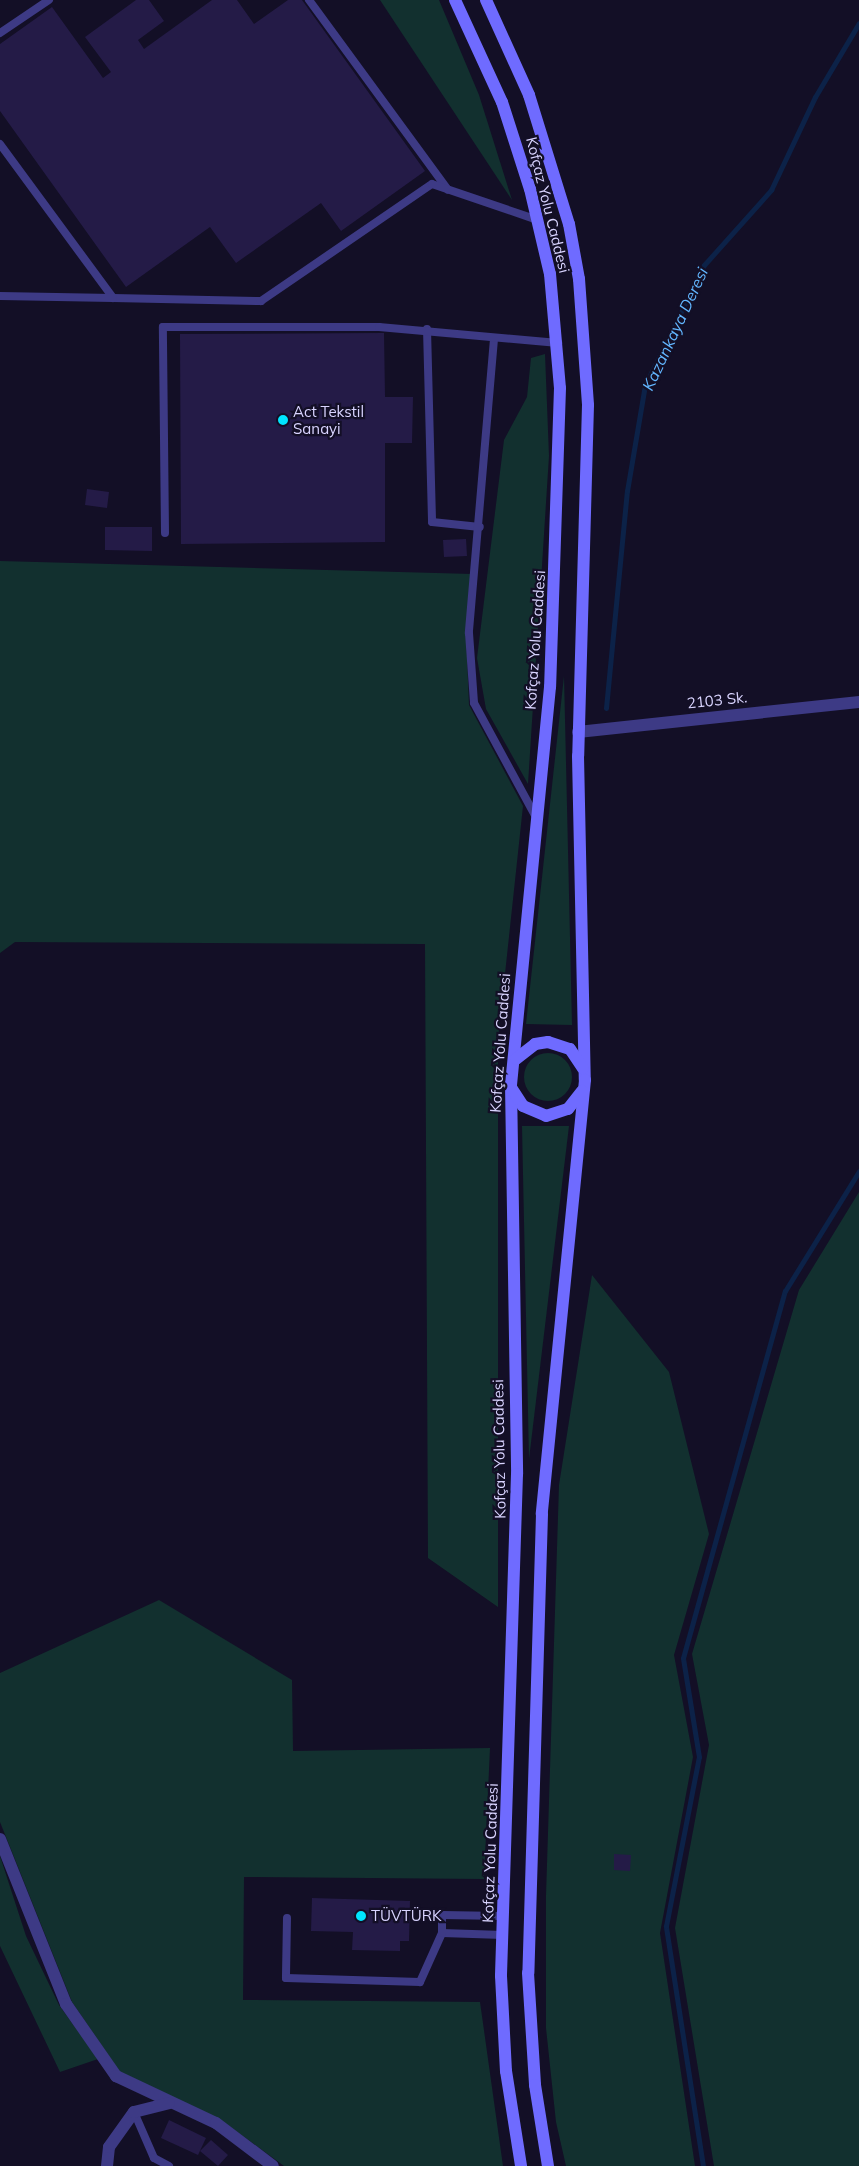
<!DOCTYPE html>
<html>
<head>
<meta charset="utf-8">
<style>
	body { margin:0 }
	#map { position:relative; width:859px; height:2166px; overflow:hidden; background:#130f26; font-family:Mulish,sans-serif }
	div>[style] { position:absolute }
	.green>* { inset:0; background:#12302f }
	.round { border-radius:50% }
	.stream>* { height:5px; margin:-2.5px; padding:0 2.5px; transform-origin:2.5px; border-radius:2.5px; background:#0c2248 }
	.building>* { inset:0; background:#241b47 }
	.service>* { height:8px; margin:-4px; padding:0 4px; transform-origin:4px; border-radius:4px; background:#3d3a85 }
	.minor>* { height:12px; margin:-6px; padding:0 6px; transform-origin:6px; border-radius:6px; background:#3d3a85 }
	.secondary>* { height:12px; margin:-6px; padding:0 6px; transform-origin:6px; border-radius:6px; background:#6f6bff }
	.dots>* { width:14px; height:14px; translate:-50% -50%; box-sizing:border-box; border:2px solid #130f26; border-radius:50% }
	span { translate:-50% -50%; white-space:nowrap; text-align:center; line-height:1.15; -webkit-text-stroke:4.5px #130f26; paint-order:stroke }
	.street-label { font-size:15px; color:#d9d4ff }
	.poi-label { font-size:15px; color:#d9d4ff }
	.left { translate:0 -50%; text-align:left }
	.water-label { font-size:16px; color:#62b6ff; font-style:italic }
</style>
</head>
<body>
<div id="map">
	<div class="green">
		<i style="clip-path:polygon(380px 0,439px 0,479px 95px,512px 200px)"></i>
		<i style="clip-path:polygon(545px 354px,549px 456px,528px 784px,486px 709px,477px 658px,504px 440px,527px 397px,531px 358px)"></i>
		<i style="clip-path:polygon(0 561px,472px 574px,466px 632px,469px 705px,523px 806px,498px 1039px,498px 1607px,428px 1558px,425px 944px,15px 942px,0 953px)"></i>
		<i style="clip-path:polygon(564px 676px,572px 1025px,526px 1024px)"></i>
		<i class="round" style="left:524px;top:1053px;width:48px;height:48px"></i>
		<i style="clip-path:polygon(522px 1126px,569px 1126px,529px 1459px)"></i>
		<i style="clip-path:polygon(859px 1192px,859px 2166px,714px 2166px,675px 1928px,709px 1745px,692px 1654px,799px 1290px)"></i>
		<i style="clip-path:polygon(592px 1275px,669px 1372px,709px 1534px,674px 1655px,693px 1757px,660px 1933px,695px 2166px,566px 2166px,556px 2122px,546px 2028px,546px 1896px,559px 1485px)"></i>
		<i style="clip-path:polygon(159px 1600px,292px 1680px,293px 1751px,490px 1748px,484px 1879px,244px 1877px,243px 2000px,480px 2002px,503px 2166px,284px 2166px,221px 2120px,120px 2072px,72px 2002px,0 1822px,0 1673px)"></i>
		<i style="clip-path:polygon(0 1856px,26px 1936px,59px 2005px,98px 2059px,60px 2072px,0 1946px)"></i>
	</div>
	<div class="stream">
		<i style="left:606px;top:708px;width:218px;rotate:-84.5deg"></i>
		<i style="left:627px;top:491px;width:108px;rotate:-80.4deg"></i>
		<i style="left:645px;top:385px;width:134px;rotate:-63.8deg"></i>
		<i style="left:704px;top:265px;width:101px;rotate:-48.2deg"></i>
		<i style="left:771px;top:190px;width:103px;rotate:-64.7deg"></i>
		<i style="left:815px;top:97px;width:86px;rotate:-59.3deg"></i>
		<i style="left:703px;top:2166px;width:243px;rotate:-98.8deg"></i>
		<i style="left:666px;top:1926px;width:172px;rotate:-79deg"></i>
		<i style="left:699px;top:1757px;width:100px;rotate:-99.2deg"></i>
		<i style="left:683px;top:1658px;width:381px;rotate:-74.5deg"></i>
		<i style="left:785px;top:1291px;width:141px;rotate:-58.3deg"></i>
	</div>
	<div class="building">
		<i style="clip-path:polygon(136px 0,149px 0,164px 21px,138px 40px,144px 49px,212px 0,237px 0,254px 24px,288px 0,302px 0,425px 171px,341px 231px,321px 203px,236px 263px,210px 227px,126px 287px,0 111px,0 44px,52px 7px,103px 78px,111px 72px,85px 37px)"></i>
		<i style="clip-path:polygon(384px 333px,385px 397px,413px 397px,412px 443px,385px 443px,385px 542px,181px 544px,180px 334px)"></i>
		<i style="clip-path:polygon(87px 489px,109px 492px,107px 508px,85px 505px)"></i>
		<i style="clip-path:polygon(105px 527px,152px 527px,152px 551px,105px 550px)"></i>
		<i style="clip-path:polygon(466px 539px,467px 556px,444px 557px,443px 540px)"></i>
		<i style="clip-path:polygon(614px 1854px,631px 1855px,630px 1871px,614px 1870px)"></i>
		<i style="clip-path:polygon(312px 1898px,410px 1901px,409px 1941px,400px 1941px,400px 1951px,352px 1950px,353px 1932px,311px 1931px)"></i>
		<i style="clip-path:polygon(169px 2120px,206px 2138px,198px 2155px,161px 2138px)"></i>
		<i style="clip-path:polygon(211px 2140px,228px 2155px,218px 2166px,200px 2151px)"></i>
	</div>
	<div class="service">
		<i style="left:309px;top:0;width:235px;rotate:53.8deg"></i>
		<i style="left:0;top:33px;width:59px;rotate:-34deg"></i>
		<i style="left:0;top:144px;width:191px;rotate:53.7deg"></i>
		<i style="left:113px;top:298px;width:148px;rotate:1.2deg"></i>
		<i style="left:261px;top:301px;width:207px;rotate:-34.4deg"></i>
		<i style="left:432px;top:184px;width:112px;rotate:18.8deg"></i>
		<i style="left:0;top:296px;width:113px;rotate:1deg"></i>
		<i style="left:427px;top:329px;width:193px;rotate:88.5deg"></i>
		<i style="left:432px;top:522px;width:48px;rotate:5.9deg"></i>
		<i style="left:494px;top:339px;width:295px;rotate:94.9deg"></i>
		<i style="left:469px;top:633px;width:70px;rotate:85.9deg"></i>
		<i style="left:474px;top:703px;width:130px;rotate:61.5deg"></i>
		<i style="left:165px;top:533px;width:206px;rotate:-90.6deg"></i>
		<i style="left:163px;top:327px;width:216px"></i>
		<i style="left:379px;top:327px;width:180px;rotate:5.1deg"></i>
		<i style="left:287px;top:1918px;width:60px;rotate:91deg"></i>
		<i style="left:286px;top:1978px;width:134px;rotate:1.7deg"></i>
		<i style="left:420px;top:1982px;width:54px;rotate:-65.8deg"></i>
		<i style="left:503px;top:1935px;width:61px;rotate:-178.1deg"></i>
		<i style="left:442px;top:1933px;width:18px;rotate:-90deg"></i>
		<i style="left:442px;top:1915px;width:61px;rotate:0.9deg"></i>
		<i style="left:134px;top:2112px;width:50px;rotate:66.5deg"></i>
		<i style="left:154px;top:2158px;width:17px;rotate:28deg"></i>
	</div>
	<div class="minor">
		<i style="left:578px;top:732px;width:283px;rotate:-6.1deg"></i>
		<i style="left:0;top:1839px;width:178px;rotate:68.2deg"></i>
		<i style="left:66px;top:2004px;width:88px;rotate:55.2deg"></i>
		<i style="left:116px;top:2076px;width:110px;rotate:25.2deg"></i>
		<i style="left:216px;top:2123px;width:71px;rotate:37deg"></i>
		<i style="left:107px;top:2166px;width:19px;rotate:-84deg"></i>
		<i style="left:109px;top:2147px;width:43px;rotate:-54.5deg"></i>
		<i style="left:134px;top:2112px;width:36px;rotate:-14deg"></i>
	</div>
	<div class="secondary">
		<i style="left:455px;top:0;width:112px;rotate:65.3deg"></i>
		<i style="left:502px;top:102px;width:91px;rotate:72.2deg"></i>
		<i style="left:530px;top:189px;width:87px;rotate:76.8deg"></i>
		<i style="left:550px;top:274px;width:114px;rotate:85deg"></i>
		<i style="left:560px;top:388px;width:299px;rotate:91.9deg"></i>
		<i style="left:550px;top:687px;width:399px;rotate:95.6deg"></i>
		<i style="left:511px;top:1084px;width:390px;rotate:89.1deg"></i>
		<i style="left:517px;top:1474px;width:502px;rotate:91.83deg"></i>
		<i style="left:501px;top:1976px;width:95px;rotate:87deg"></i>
		<i style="left:506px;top:2071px;width:96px;rotate:81deg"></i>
		<i style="left:486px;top:0;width:104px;rotate:65.6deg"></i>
		<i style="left:529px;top:95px;width:135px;rotate:72.8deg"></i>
		<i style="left:569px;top:224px;width:56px;rotate:79.7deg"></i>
		<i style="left:579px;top:279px;width:126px;rotate:85.9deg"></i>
		<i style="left:588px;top:405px;width:351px;rotate:91.6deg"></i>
		<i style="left:578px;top:756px;width:324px;rotate:88.8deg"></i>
		<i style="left:585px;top:1080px;width:436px;rotate:95.7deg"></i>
		<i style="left:542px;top:1514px;width:459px;rotate:91.7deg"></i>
		<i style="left:528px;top:1973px;width:112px;rotate:86.4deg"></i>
		<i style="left:535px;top:2085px;width:82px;rotate:80.9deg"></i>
		<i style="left:516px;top:1059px;width:24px;rotate:-38deg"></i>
		<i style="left:535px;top:1044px;width:13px;rotate:-9deg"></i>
		<i style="left:548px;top:1042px;width:23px;rotate:18deg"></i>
		<i style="left:570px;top:1049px;width:23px;rotate:56deg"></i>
		<i style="left:512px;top:1089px;width:20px;rotate:57deg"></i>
		<i style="left:523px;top:1106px;width:25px;rotate:23deg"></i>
		<i style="left:546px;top:1116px;width:23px;rotate:-18deg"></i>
		<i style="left:568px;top:1109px;width:23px;rotate:-52deg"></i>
	</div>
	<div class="dots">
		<i style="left:283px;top:420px;background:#00e5ff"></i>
		<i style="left:361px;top:1916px;background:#00e5ff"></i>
	</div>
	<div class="street-label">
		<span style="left:548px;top:205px;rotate:76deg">Kofçaz Yolu Caddesi</span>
		<span style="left:535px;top:640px;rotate:-86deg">Kofçaz Yolu Caddesi</span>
		<span style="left:717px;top:700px;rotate:-6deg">2103 Sk.</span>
		<span style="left:500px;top:1043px;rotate:-86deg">Kofçaz Yolu Caddesi</span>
		<span style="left:499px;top:1449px;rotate:-91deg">Kofçaz Yolu Caddesi</span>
		<span style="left:490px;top:1853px;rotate:-88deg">Kofçaz Yolu Caddesi</span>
	</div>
	<div class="poi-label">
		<span class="left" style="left:293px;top:420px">Act Tekstil<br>Sanayi</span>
		<span class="left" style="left:371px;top:1916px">TÜVTÜRK</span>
	</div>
	<div class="water-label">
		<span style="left:675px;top:329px;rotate:-65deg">Kazankaya Deresi</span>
	</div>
</div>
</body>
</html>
